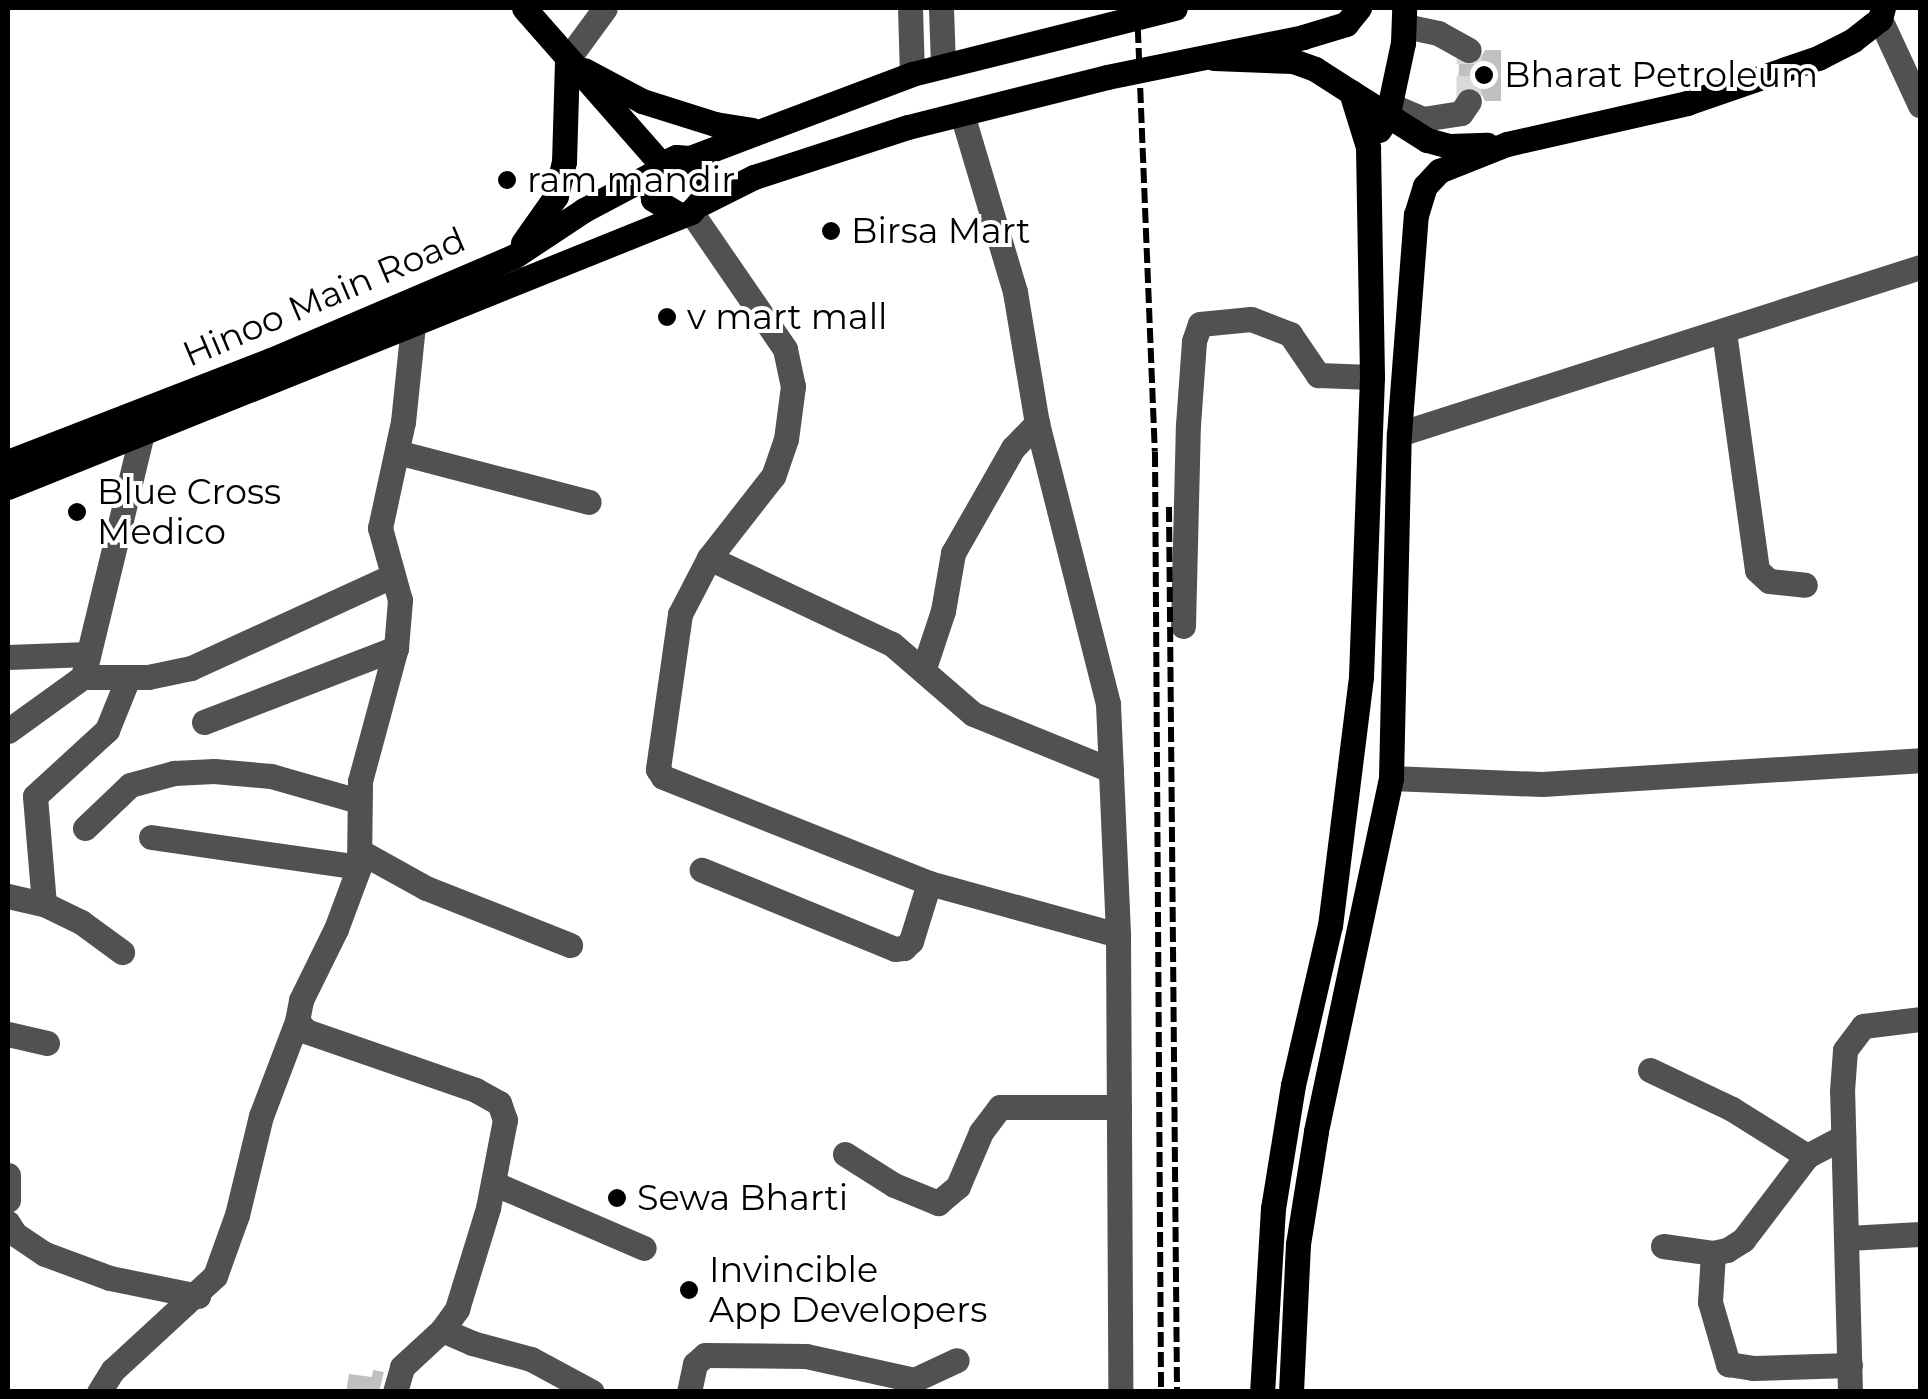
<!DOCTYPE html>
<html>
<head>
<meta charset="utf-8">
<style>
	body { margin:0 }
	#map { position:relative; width:1928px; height:1399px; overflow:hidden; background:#fff; font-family:Montserrat,sans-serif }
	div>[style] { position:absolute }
	.building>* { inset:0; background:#c0c0c0 }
	.minor-tunnel>* { height:25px; margin-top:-12.5px; transform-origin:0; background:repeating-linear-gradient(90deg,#d9d9d9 0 25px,transparent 0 37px) }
	.minor>* { height:25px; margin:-12.5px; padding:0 12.5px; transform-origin:12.5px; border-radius:12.5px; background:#515151 }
	.major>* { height:25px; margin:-12.5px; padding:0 12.5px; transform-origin:12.5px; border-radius:12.5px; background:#000 }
	.rail>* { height:6px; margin-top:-3px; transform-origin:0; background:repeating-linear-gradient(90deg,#000 0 15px,transparent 0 20px) }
	.dots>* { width:28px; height:28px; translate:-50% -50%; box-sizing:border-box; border:5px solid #fff; border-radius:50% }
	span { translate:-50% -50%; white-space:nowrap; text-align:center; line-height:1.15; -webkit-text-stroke:8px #fff; paint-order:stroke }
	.poi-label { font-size:35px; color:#000 }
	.left { translate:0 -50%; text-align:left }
	.street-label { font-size:35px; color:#000 }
	.frame { position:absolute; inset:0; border:10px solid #000; pointer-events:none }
</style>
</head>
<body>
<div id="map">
	<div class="building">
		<i style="clip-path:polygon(1485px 50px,1501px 50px,1501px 101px,1485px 101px,1479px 88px,1471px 85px,1458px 89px,1459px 63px,1477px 64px)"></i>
		<i style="clip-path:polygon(373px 1370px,384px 1372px,379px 1392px,346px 1392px,349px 1374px,372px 1377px)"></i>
	</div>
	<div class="minor-tunnel">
		<i style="left:1469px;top:101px;width:51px;rotate:-90deg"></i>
	</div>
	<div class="minor">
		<i style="left:910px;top:8px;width:66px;rotate:88.3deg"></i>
		<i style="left:941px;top:8px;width:58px;rotate:88deg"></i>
		<i style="left:1880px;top:19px;width:95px;rotate:65.1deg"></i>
		<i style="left:1405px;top:26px;width:34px;rotate:12deg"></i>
		<i style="left:1438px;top:33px;width:35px;rotate:29deg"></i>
		<i style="left:567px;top:60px;width:64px;rotate:-53.8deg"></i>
		<i style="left:1390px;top:105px;width:36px;rotate:23deg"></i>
		<i style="left:1423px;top:119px;width:38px;rotate:-9deg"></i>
		<i style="left:1461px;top:113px;width:14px;rotate:-56deg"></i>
		<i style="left:962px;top:114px;width:186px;rotate:73.4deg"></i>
		<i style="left:1015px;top:292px;width:133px;rotate:80.5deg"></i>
		<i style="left:1037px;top:423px;width:290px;rotate:75.8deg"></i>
		<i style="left:1108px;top:704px;width:231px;rotate:87.5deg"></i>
		<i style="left:1118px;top:935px;width:457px;rotate:89.7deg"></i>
		<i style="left:691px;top:212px;width:166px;rotate:55.5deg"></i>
		<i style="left:785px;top:349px;width:38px;rotate:78deg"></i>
		<i style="left:793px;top:386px;width:53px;rotate:97.5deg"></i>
		<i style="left:786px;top:439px;width:39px;rotate:109deg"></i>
		<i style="left:773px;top:476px;width:104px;rotate:128deg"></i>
		<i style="left:709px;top:558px;width:63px;rotate:117.4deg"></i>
		<i style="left:680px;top:614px;width:157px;rotate:98.1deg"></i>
		<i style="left:658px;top:769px;width:9px;rotate:58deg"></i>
		<i style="left:663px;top:777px;width:286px;rotate:21.7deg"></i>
		<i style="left:929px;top:883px;width:61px;rotate:107.2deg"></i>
		<i style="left:911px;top:941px;width:10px;rotate:135deg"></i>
		<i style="left:904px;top:948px;width:9px;rotate:174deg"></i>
		<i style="left:895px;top:949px;width:209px;rotate:-157.7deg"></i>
		<i style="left:1724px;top:332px;width:240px;rotate:82.1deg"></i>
		<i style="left:1757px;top:570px;width:16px;rotate:43deg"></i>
		<i style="left:1769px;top:581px;width:36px;rotate:6deg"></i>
		<i style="left:1399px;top:434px;width:547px;rotate:-17.77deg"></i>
		<i style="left:397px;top:452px;width:198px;rotate:14.6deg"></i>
		<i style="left:709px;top:558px;width:202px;rotate:25.2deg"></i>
		<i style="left:892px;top:644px;width:107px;rotate:40.8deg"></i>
		<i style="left:973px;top:714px;width:149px;rotate:22.1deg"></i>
		<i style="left:1183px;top:626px;width:201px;rotate:-88.6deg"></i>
		<i style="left:1188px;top:425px;width:84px;rotate:-85.9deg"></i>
		<i style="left:1194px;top:341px;width:18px;rotate:-71deg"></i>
		<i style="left:1200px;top:324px;width:51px;rotate:-5.6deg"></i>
		<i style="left:1251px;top:319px;width:42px;rotate:21deg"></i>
		<i style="left:1290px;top:334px;width:50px;rotate:55.7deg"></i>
		<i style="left:1318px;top:375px;width:54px;rotate:2.1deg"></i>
		<i style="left:8px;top:657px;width:80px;rotate:-2.1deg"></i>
		<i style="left:924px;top:668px;width:60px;rotate:-71.6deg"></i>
		<i style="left:943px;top:611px;width:59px;rotate:-80.2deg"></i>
		<i style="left:953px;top:553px;width:121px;rotate:-60.3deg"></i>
		<i style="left:1013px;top:448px;width:35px;rotate:-46deg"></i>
		<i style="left:83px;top:677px;width:250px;rotate:-76.4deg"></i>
		<i style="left:204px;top:722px;width:206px;rotate:-21.1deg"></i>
		<i style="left:8px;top:731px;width:92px;rotate:-35.8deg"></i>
		<i style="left:83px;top:677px;width:65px"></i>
		<i style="left:148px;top:677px;width:44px;rotate:-11.8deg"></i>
		<i style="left:191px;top:668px;width:221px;rotate:-24.6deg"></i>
		<i style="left:1391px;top:778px;width:151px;rotate:2.3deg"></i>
		<i style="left:1542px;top:784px;width:379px;rotate:-3.6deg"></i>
		<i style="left:85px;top:828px;width:62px;rotate:-43.7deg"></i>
		<i style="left:130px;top:785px;width:46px;rotate:-15.3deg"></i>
		<i style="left:174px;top:773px;width:40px;rotate:-2.9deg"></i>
		<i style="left:214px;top:771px;width:57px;rotate:5deg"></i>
		<i style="left:271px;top:776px;width:91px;rotate:16deg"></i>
		<i style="left:151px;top:837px;width:210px;rotate:8.2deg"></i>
		<i style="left:361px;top:852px;width:74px;rotate:29deg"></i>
		<i style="left:426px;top:888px;width:155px;rotate:21.6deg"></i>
		<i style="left:929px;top:883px;width:196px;rotate:15.4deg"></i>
		<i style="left:8px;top:896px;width:37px;rotate:13deg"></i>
		<i style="left:44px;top:904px;width:41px;rotate:25.9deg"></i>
		<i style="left:81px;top:922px;width:51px;rotate:36.2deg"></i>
		<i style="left:44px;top:904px;width:108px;rotate:-94.8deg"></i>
		<i style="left:35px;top:796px;width:98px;rotate:-42.5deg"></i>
		<i style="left:107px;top:730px;width:56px;rotate:-68deg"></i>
		<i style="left:8px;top:1034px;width:40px;rotate:13deg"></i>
		<i style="left:1650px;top:1070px;width:91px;rotate:25.4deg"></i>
		<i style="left:1732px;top:1109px;width:89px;rotate:32.1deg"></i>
		<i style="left:845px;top:1154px;width:58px;rotate:32.3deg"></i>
		<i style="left:894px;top:1185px;width:48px;rotate:22.2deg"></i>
		<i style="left:938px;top:1203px;width:26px;rotate:-40deg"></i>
		<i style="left:958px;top:1186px;width:59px;rotate:-66.9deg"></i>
		<i style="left:981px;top:1132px;width:31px;rotate:-53deg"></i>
		<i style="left:1000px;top:1107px;width:119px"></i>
		<i style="left:8px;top:1175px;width:25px;rotate:90deg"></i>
		<i style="left:493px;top:1183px;width:164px;rotate:23.3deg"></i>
		<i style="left:8px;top:1223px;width:13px;rotate:58deg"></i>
		<i style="left:15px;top:1234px;width:36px;rotate:34deg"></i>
		<i style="left:45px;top:1254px;width:69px;rotate:20.3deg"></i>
		<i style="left:110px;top:1278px;width:90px;rotate:11.6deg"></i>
		<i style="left:1848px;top:1238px;width:72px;rotate:-3.2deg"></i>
		<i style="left:1663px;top:1246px;width:50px;rotate:8deg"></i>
		<i style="left:1713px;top:1253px;width:14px;rotate:-12deg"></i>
		<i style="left:1727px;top:1250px;width:19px;rotate:-32deg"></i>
		<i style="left:1743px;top:1240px;width:106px;rotate:-52.7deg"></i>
		<i style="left:1807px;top:1156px;width:41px;rotate:-27.8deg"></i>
		<i style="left:1713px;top:1253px;width:49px;rotate:93.5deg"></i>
		<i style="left:1710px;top:1302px;width:65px;rotate:73.8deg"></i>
		<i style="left:1728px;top:1364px;width:25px;rotate:9deg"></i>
		<i style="left:1753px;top:1368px;width:97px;rotate:-1.8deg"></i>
		<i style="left:442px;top:1330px;width:33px;rotate:23deg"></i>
		<i style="left:472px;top:1343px;width:61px;rotate:15.2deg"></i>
		<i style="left:531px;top:1359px;width:69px;rotate:28.4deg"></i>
		<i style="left:99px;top:1392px;width:26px;rotate:-58deg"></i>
		<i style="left:113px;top:1370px;width:139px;rotate:-42.7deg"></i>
		<i style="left:215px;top:1276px;width:65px;rotate:-70.2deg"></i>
		<i style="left:237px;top:1215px;width:102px;rotate:-76.4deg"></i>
		<i style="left:261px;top:1116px;width:102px;rotate:-69.2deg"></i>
		<i style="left:395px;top:1392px;width:26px;rotate:-74deg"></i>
		<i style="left:402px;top:1367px;width:54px;rotate:-42.8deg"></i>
		<i style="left:442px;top:1330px;width:26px;rotate:-54deg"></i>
		<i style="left:457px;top:1309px;width:106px;rotate:-72.9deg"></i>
		<i style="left:488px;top:1208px;width:90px;rotate:-79.1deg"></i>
		<i style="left:505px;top:1120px;width:18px;rotate:-109deg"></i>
		<i style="left:499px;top:1103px;width:26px;rotate:-151deg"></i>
		<i style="left:476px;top:1090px;width:180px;rotate:-160.9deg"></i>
		<i style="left:306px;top:1031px;width:13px;rotate:-132deg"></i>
		<i style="left:297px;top:1021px;width:21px;rotate:-79deg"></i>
		<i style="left:301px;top:1000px;width:79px;rotate:-63.8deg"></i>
		<i style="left:336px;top:929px;width:66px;rotate:-69.6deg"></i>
		<i style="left:359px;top:867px;width:86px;rotate:-89.3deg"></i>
		<i style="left:360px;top:781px;width:138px;rotate:-74.9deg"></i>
		<i style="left:396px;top:648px;width:48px;rotate:-85.2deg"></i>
		<i style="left:400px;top:600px;width:75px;rotate:-105.5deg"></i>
		<i style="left:380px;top:528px;width:108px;rotate:-77.8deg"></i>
		<i style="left:403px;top:422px;width:97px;rotate:-84.1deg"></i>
		<i style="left:689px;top:1392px;width:29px;rotate:-78deg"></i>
		<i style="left:695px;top:1364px;width:13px;rotate:-42deg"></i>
		<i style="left:705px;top:1355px;width:101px;rotate:0.6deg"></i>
		<i style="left:806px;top:1356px;width:111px;rotate:12.5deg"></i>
		<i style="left:914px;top:1380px;width:47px;rotate:-24.9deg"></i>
		<i style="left:1850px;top:1392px;width:301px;rotate:-91.5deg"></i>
		<i style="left:1842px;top:1091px;width:41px;rotate:-85.8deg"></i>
		<i style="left:1845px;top:1050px;width:30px;rotate:-53deg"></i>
		<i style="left:1863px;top:1026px;width:57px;rotate:-7deg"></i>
	</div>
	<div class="major">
		<i style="left:524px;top:8px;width:208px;rotate:48.7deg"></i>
		<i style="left:1214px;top:58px;width:79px;rotate:2.2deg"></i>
		<i style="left:1293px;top:61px;width:23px;rotate:20deg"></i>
		<i style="left:1315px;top:69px;width:43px;rotate:32.6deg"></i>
		<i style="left:1351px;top:92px;width:58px;rotate:72.8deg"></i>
		<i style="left:1368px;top:147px;width:230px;rotate:89deg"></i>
		<i style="left:1372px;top:377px;width:300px;rotate:92.1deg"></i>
		<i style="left:1361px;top:677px;width:250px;rotate:97.1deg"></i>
		<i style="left:1330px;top:925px;width:164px;rotate:103deg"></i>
		<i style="left:1293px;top:1085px;width:125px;rotate:99.2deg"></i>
		<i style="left:1273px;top:1208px;width:184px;rotate:93.4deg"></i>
		<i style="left:584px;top:70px;width:66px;rotate:28.1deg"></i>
		<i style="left:642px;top:101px;width:77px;rotate:17.5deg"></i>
		<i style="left:715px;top:124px;width:37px;rotate:9deg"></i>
		<i style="left:1351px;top:92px;width:90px;rotate:32.3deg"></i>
		<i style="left:1427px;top:140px;width:24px;rotate:15deg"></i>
		<i style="left:1450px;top:146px;width:37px;rotate:-2deg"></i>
		<i style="left:1379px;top:130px;width:14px;rotate:-56deg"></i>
		<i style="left:1387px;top:118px;width:77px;rotate:-78deg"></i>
		<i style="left:1403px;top:43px;width:35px;rotate:-88deg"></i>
		<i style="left:690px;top:158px;width:237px;rotate:-20.7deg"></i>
		<i style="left:912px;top:74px;width:271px;rotate:-14.1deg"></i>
		<i style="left:702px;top:203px;width:58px;rotate:-26.6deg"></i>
		<i style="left:754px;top:177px;width:162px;rotate:-18deg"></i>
		<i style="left:908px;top:127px;width:205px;rotate:-14.1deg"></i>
		<i style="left:1107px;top:77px;width:200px;rotate:-11.5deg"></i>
		<i style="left:1303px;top:37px;width:45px;rotate:-16.8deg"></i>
		<i style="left:1346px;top:24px;width:21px;rotate:-51deg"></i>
		<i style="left:523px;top:243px;width:57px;rotate:-54.9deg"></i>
		<i style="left:556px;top:196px;width:35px;rotate:-77deg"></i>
		<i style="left:564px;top:162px;width:102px;rotate:-88.3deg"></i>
		<i style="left:8px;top:462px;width:282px;rotate:-21.2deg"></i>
		<i style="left:271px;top:360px;width:263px;rotate:-23.1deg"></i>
		<i style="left:513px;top:257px;width:85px;rotate:-33.5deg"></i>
		<i style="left:584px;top:210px;width:79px;rotate:-27.9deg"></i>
		<i style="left:8px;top:487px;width:736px;rotate:-21.93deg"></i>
		<i style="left:691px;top:212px;width:28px;rotate:-49deg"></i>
		<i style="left:709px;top:191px;width:13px;rotate:-94deg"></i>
		<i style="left:708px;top:178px;width:27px;rotate:-132deg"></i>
		<i style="left:690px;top:158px;width:14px;rotate:-176deg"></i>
		<i style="left:676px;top:157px;width:17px;rotate:155deg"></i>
		<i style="left:661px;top:164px;width:24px;rotate:114deg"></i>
		<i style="left:651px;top:186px;width:13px;rotate:81deg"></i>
		<i style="left:653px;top:199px;width:29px;rotate:31deg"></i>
		<i style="left:1291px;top:1392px;width:148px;rotate:-87.3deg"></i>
		<i style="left:1298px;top:1244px;width:114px;rotate:-80.9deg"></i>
		<i style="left:1316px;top:1131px;width:361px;rotate:-78deg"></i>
		<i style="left:1391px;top:778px;width:344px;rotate:-88.7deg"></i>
		<i style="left:1399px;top:434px;width:220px;rotate:-85.6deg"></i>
		<i style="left:1416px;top:215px;width:30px;rotate:-73deg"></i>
		<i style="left:1425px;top:186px;width:21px;rotate:-47deg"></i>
		<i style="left:1439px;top:171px;width:73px;rotate:-21.7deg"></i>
		<i style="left:1507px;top:144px;width:185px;rotate:-12.8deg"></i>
		<i style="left:1687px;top:103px;width:139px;rotate:-19deg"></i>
		<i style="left:1818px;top:58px;width:39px;rotate:-27deg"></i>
		<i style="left:1853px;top:40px;width:34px;rotate:-38deg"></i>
		<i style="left:1880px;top:19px;width:11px;rotate:-75deg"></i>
	</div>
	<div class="rail">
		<i style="left:1137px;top:8px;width:444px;rotate:87.7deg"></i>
		<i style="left:1155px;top:452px;width:940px;rotate:89.63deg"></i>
		<i style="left:1169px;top:507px;width:885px;rotate:89.48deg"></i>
	</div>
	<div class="dots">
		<i style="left:1484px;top:75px;background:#000"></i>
		<i style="left:507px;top:180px;background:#000"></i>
		<i style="left:831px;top:231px;background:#000"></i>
		<i style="left:667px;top:317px;background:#000"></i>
		<i style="left:77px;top:512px;background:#000"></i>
		<i style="left:617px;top:1198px;background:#000"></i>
		<i style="left:689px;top:1290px;background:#000"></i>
	</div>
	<div class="poi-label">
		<span class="left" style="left:1504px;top:75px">Bharat Petroleum</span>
		<span class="left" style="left:527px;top:180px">ram mandir</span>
		<span class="left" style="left:851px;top:231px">Birsa Mart</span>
		<span class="left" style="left:687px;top:317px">v mart mall</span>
		<span class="left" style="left:97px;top:512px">Blue Cross<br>Medico</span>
		<span class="left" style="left:637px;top:1198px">Sewa Bharti</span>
		<span class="left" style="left:709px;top:1290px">Invincible<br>App Developers</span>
	</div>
	<div class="street-label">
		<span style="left:324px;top:297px;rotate:-23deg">Hinoo Main Road</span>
	</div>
	<div class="frame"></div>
</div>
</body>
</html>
